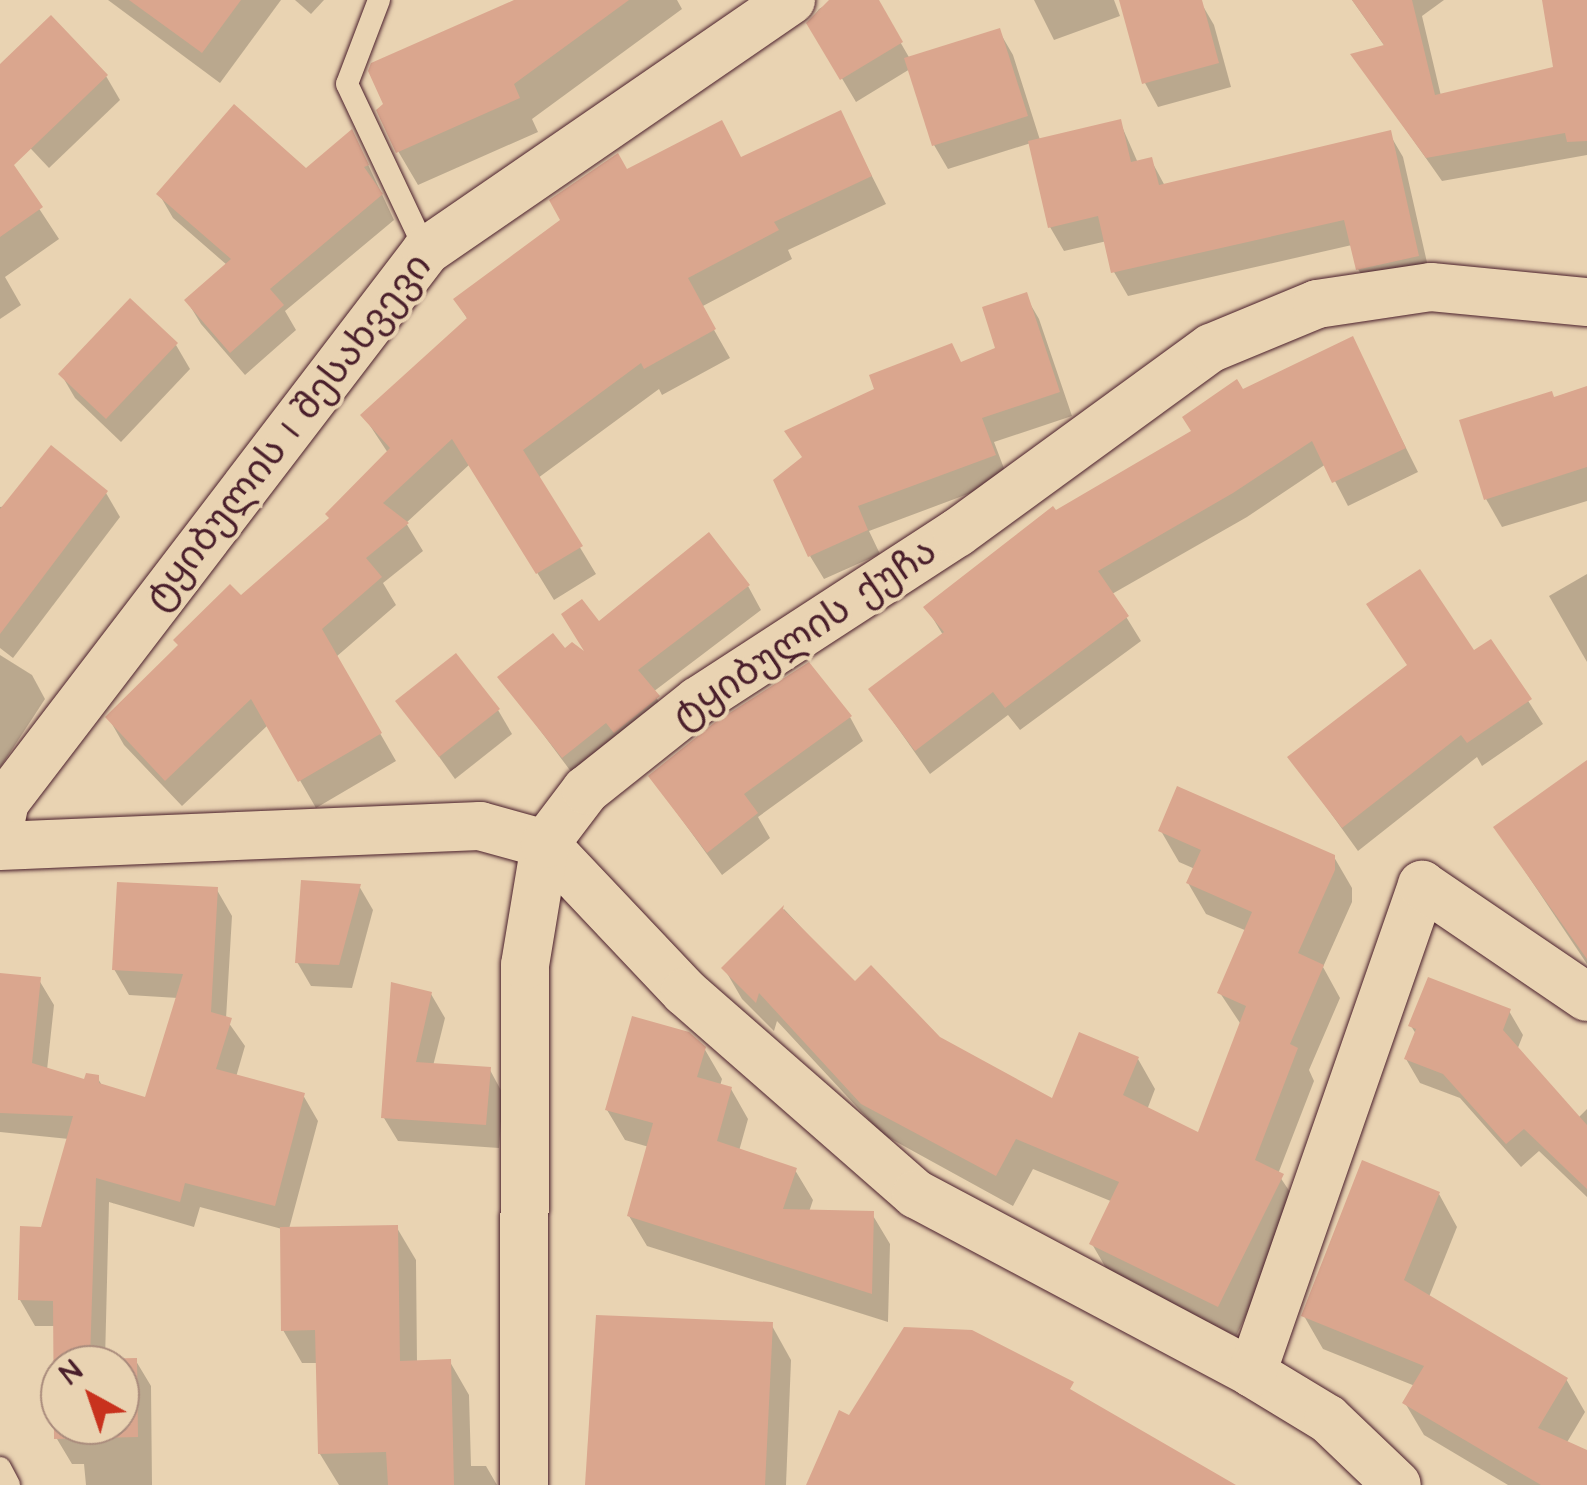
<!DOCTYPE html>
<html>
<head>
<meta charset="utf-8">
<style>
	body { margin:0 }
	#map { position:relative; width:1587px; height:1485px; overflow:hidden; background:#e9d3b2; font-family:"Architects Daughter","Noto Sans Georgian",sans-serif }
	div>[style] { position:absolute }
	.shadow>* { inset:0; background:#0003 }
	.building>* { inset:0; background:#daa68e }
	.roads { filter:drop-shadow(0 0 2px #4a1f2b) drop-shadow(0 0 2px #4a1f2b) }
	.service>* { height:22px; margin:-11px; padding:0 11px; transform-origin:11px; border-radius:11px; background:#e9d3b2 }
	.minor>* { height:48px; margin:-24px; padding:0 24px; transform-origin:24px; border-radius:24px; background:#e9d3b2 }
	span { translate:-50% -50%; white-space:nowrap; text-align:center; line-height:1.15; -webkit-text-stroke:8px #e9d3b2; paint-order:stroke }
	.street-label { font-size:38px; color:#4a1f2b }
	.north { position:absolute; left:40px; top:1345px; width:100px; height:100px; box-sizing:border-box; background:#e9d3b2; border:2px solid #a98b7c; border-radius:50%; rotate:320deg; font-size:28px; font-weight:700; line-height:40px; text-align:center; color:#4a1f2b }
	.north::after { content:''; display:block; margin:auto; width:35px; height:45px; background:#c8321e; clip-path:polygon(50% 0,100% 100%,50% 72%,0 100%) }
</style>
</head>
<body>
<div id="map">
	<div class="shadow">
		<i style="clip-path:polygon(108px 0,281px 0,220px 83px)"></i>
		<i style="clip-path:polygon(295px 0,324px 0,311px 14px)"></i>
		<i style="clip-path:polygon(520px 0,677px 0,682px 9px,532px 119px,538px 132px,418px 185px,398px 151px)"></i>
		<i style="clip-path:polygon(834px 0,876px 0,910px 59px,999px 31px,1013px 55px,1040px 140px,1120px 122px,1138px 163px,1151px 160px,1165px 186px,1389px 133px,1403px 157px,1431px 280px,1372px 293px,1358px 269px,1352px 245px,1128px 296px,1114px 272px,1107px 241px,1064px 251px,1050px 227px,1031px 143px,948px 169px,934px 145px,910px 69px,856px 102px,809px 23px,819px 9px)"></i>
		<i style="clip-path:polygon(1034px 0,1114px 0,1120px 16px,1054px 40px)"></i>
		<i style="clip-path:polygon(1352px 0,1444px 0,1422px 16px,1441px 96px,1556px 68px,1544px 0,1587px 0,1587px 155px,1442px 181px,1354px 56px,1386px 48px)"></i>
		<i style="clip-path:polygon(1200px 1px,1214px 25px,1231px 87px,1158px 107px,1145px 83px)"></i>
		<i style="clip-path:polygon(0 67px,106px 76px,120px 100px,49px 168px,0 116px)"></i>
		<i style="clip-path:polygon(840px 113px,886px 204px,788px 250px,792px 259px,701px 307px,730px 358px,662px 395px,659px 389px,538px 478px,596px 574px,554px 600px,470px 464px,406px 523px,423px 551px,383px 583px,396px 605px,336px 657px,396px 761px,316px 808px,268px 725px,182px 806px,124px 745px,108px 717px,331px 519px,388px 453px,363px 415px,468px 320px,456px 300px,626px 172px,741px 159px)"></i>
		<i style="clip-path:polygon(0 149px,59px 239px,5px 277px,21px 305px,0 319px)"></i>
		<i style="clip-path:polygon(364px 156px,394px 220px,285px 311px,296px 330px,245px 375px,201px 324px,187px 301px,227px 265px,173px 218px,159px 194px,305px 171px)"></i>
		<i style="clip-path:polygon(1025px 295px,1039px 319px,1072px 416px,994px 442px,1008px 479px,869px 531px,880px 554px,824px 579px,810px 556px,962px 364px,998px 350px)"></i>
		<i style="clip-path:polygon(1352px 340px,1418px 472px,1348px 506px,1326px 464px,1247px 517px,1112px 594px,1141px 641px,1020px 730px,1008px 715px,930px 774px,871px 690px,943px 635px,926px 607px,1052px 509px,1055px 513px,1194px 432px,1242px 392px)"></i>
		<i style="clip-path:polygon(176px 345px,190px 369px,121px 442px,75px 398px,61px 374px)"></i>
		<i style="clip-path:polygon(1587px 388px,1587px 501px,1502px 527px,1486px 499px)"></i>
		<i style="clip-path:polygon(106px 493px,120px 517px,13px 658px,0 648px,0 507px)"></i>
		<i style="clip-path:polygon(1587px 574px,1587px 662px,1549px 596px)"></i>
		<i style="clip-path:polygon(748px 586px,761px 610px,653px 692px,671px 722px,578px 781px,501px 678px,565px 652px,591px 659px,599px 624px)"></i>
		<i style="clip-path:polygon(1490px 642px,1543px 724px,1482px 766px,1477px 757px,1358px 851px,1291px 758px)"></i>
		<i style="clip-path:polygon(0 655px,32px 675px,45px 699px,0 768px)"></i>
		<i style="clip-path:polygon(399px 701px,498px 710px,512px 734px,455px 779px)"></i>
		<i style="clip-path:polygon(850px 717px,863px 741px,758px 817px,770px 838px,722px 875px,651px 777px)"></i>
		<i style="clip-path:polygon(1587px 786px,1587px 964px,1496px 828px)"></i>
		<i style="clip-path:polygon(1161px 831px,1334px 857px,1352px 888px,1352px 902px,1323px 967px,1340px 998px,1309px 1070px,1314px 1081px,1278px 1174px,1300px 1207px,1236px 1336px,1110px 1275px,1092px 1244px,1113px 1202px,1033px 1169px,1013px 1206px,882px 1134px,777px 1021px,774px 1031px,742px 999px,724px 968px,784px 909px,855px 985px,938px 1039px,1053px 1101px,1138px 1059px,1155px 1089px,1147px 1110px,1199px 1135px,1242px 1026px,1220px 993px,1247px 931px,1206px 914px,1188px 883px,1195px 869px,1179px 862px)"></i>
		<i style="clip-path:polygon(359px 886px,373px 910px,352px 988px,311px 986px,297px 962px)"></i>
		<i style="clip-path:polygon(evenodd,217px 890px,232px 916px,226px 1019px,245px 1046px,236px 1077px,303px 1095px,318px 1121px,289px 1229px,397px 1228px,416px 1260px,417px 1363px,450px 1362px,469px 1395px,471px 1466px,486px 1466px,497px 1485px,339px 1485px,320px 1454px,318px 1363px,302px 1363px,283px 1330px,282px 1229px,200px 1207px,194px 1227px,109px 1202px,105px 1361px,136px 1361px,151px 1386px,152px 1485px,86px 1485px,84px 1464px,72px 1464px,57px 1439px,55px 1326px,35px 1326px,20px 1300px,69px 1139px,0 1132px,0 976px,39px 980px,54px 1005px,47px 1070px,86px 1082px,97px 1077px,103px 1087px,147px 1100px,178px 998px,129px 995px,114px 969px,217px 890px,60px 1365px,120px 1365px,120px 1425px,60px 1425px,60px 1365px)"></i>
		<i style="clip-path:polygon(431px 994px,445px 1018px,433px 1066px,490px 1070px,503px 1094px,499px 1148px,398px 1141px,384px 1118px)"></i>
		<i style="clip-path:polygon(1509px 1011px,1523px 1035px,1517px 1050px,1578px 1118px,1587px 1109px,1587px 1197px,1539px 1151px,1521px 1167px,1460px 1098px,1420px 1083px,1406px 1059px,1416px 1034px,1411px 1026px)"></i>
		<i style="clip-path:polygon(704px 1048px,722px 1079px,720px 1086px,731px 1089px,748px 1119px,739px 1151px,795px 1170px,813px 1200px,809px 1212px,872px 1214px,890px 1244px,888px 1322px,647px 1246px,629px 1216px,649px 1147px,625px 1140px,607px 1110px)"></i>
		<i style="clip-path:polygon(1439px 1194px,1457px 1227px,1429px 1297px,1566px 1379px,1585px 1412px,1566px 1444px,1587px 1453px,1587px 1485px,1508px 1485px,1424px 1435px,1405px 1403px,1415px 1386px,1323px 1349px,1304px 1316px)"></i>
		<i style="clip-path:polygon(771px 1324px,791px 1360px,786px 1485px,588px 1485px)"></i>
	</div>
	<div class="building">
		<i style="clip-path:polygon(129px 0,241px 0,202px 53px)"></i>
		<i style="clip-path:polygon(514px 0,629px 0,514px 84px,520px 98px,396px 153px,376px 110px,383px 104px,368px 71px,371px 63px)"></i>
		<i style="clip-path:polygon(829px 0,879px 0,903px 42px,840px 80px,806px 23px)"></i>
		<i style="clip-path:polygon(1119px 0,1202px 0,1219px 63px,1142px 84px)"></i>
		<i style="clip-path:polygon(1352px 0,1412px 0,1435px 95px,1553px 67px,1542px 0,1587px 0,1587px 141px,1567px 142px,1565px 133px,1426px 158px,1350px 54px,1384px 45px)"></i>
		<i style="clip-path:polygon(51px 15px,108px 75px,14px 165px,43px 207px,0 237px,0 64px)"></i>
		<i style="clip-path:polygon(1000px 28px,1028px 116px,932px 146px,904px 58px)"></i>
		<i style="clip-path:polygon(234px 104px,306px 168px,352px 129px,369px 165px,364px 167px,383px 194px,270px 289px,284px 305px,230px 353px,184px 300px,231px 259px,156px 194px)"></i>
		<i style="clip-path:polygon(841px 110px,872px 176px,774px 222px,779px 230px,688px 278px,716px 329px,644px 369px,641px 363px,523px 450px,583px 546px,536px 574px,452px 439px,383px 503px,409px 523px,366px 558px,382px 577px,322px 629px,382px 733px,298px 782px,251px 699px,165px 781px,105px 717px,178px 645px,173px 640px,230px 584px,241px 595px,329px 518px,325px 514px,390px 448px,360px 415px,467px 318px,453px 299px,560px 220px,549px 200px,618px 153px,627px 169px,722px 120px,741px 157px)"></i>
		<i style="clip-path:polygon(1121px 119px,1131px 162px,1152px 157px,1159px 185px,1391px 130px,1419px 256px,1356px 270px,1344px 220px,1111px 273px,1098px 216px,1048px 228px,1028px 141px)"></i>
		<i style="clip-path:polygon(1027px 292px,1060px 392px,982px 418px,996px 455px,858px 506px,868px 530px,808px 557px,773px 480px,802px 457px,784px 431px,874px 389px,869px 375px,952px 343px,961px 362px,995px 348px,982px 307px)"></i>
		<i style="clip-path:polygon(130px 298px,178px 343px,106px 419px,58px 374px)"></i>
		<i style="clip-path:polygon(1353px 336px,1406px 448px,1332px 483px,1312px 441px,1233px 493px,1098px 571px,1129px 616px,1005px 708px,993px 692px,915px 751px,868px 689px,944px 632px,923px 607px,1053px 506px,1056px 510px,1191px 431px,1182px 417px,1237px 379px,1243px 389px)"></i>
		<i style="clip-path:polygon(1587px 386px,1587px 467px,1484px 500px,1459px 420px,1552px 391px,1554px 397px)"></i>
		<i style="clip-path:polygon(51px 445px,108px 491px,0 634px,0 509px)"></i>
		<i style="clip-path:polygon(709px 532px,750px 585px,638px 670px,660px 696px,614px 733px,606px 723px,562px 758px,497px 677px,553px 633px,565px 648px,572px 642px,584px 651px,561px 614px,582px 599px,599px 621px)"></i>
		<i style="clip-path:polygon(1420px 569px,1474px 650px,1491px 639px,1532px 699px,1467px 743px,1461px 735px,1342px 828px,1287px 757px,1407px 665px,1366px 604px)"></i>
		<i style="clip-path:polygon(456px 653px,500px 709px,439px 757px,395px 701px)"></i>
		<i style="clip-path:polygon(809px 662px,852px 716px,744px 794px,758px 813px,707px 853px,648px 776px,714px 723px)"></i>
		<i style="clip-path:polygon(1587px 760px,1587px 959px,1493px 827px)"></i>
		<i style="clip-path:polygon(1177px 786px,1335px 855px,1335px 870px,1298px 953px,1324px 965px,1290px 1044px,1298px 1048px,1255px 1160px,1284px 1174px,1218px 1307px,1089px 1244px,1119px 1182px,1016px 1139px,996px 1176px,861px 1104px,759px 993px,756px 1003px,721px 968px,784px 905px,783px 909px,855px 981px,871px 965px,940px 1037px,1052px 1098px,1079px 1032px,1139px 1057px,1123px 1095px,1198px 1132px,1246px 1006px,1217px 993px,1252px 912px,1186px 883px,1201px 850px,1158px 831px)"></i>
		<i style="clip-path:polygon(301px 880px,361px 884px,339px 965px,295px 963px)"></i>
		<i style="clip-path:polygon(evenodd,117px 882px,218px 887px,211px 1012px,232px 1018px,216px 1069px,305px 1093px,275px 1206px,185px 1183px,180px 1202px,96px 1178px,90px 1359px,137px 1358px,138px 1437px,54px 1439px,53px 1301px,18px 1300px,20px 1226px,41px 1227px,73px 1116px,0 1113px,0 973px,41px 977px,32px 1063px,84px 1079px,86px 1073px,99px 1075px,99px 1083px,145px 1097px,183px 974px,112px 970px,117px 882px,60px 1365px,120px 1365px,120px 1425px,60px 1425px,60px 1365px)"></i>
		<i style="clip-path:polygon(1428px 977px,1511px 1009px,1503px 1030px,1587px 1125px,1587px 1189px,1524px 1129px,1506px 1144px,1443px 1074px,1404px 1059px,1416px 1029px,1408px 1026px)"></i>
		<i style="clip-path:polygon(391px 982px,432px 992px,416px 1062px,491px 1067px,486px 1125px,381px 1118px)"></i>
		<i style="clip-path:polygon(632px 1016px,689px 1032px,706px 1047px,697px 1077px,732px 1087px,717px 1141px,797px 1168px,783px 1209px,874px 1211px,872px 1294px,627px 1216px,653px 1123px,605px 1110px)"></i>
		<i style="clip-path:polygon(1362px 1160px,1440px 1192px,1404px 1280px,1568px 1378px,1538px 1428px,1587px 1450px,1587px 1485px,1541px 1485px,1402px 1403px,1424px 1366px,1301px 1316px)"></i>
		<i style="clip-path:polygon(398px 1225px,400px 1361px,451px 1359px,454px 1485px,388px 1485px,386px 1452px,318px 1454px,315px 1330px,281px 1331px,280px 1227px)"></i>
		<i style="clip-path:polygon(596px 1315px,773px 1322px,765px 1485px,585px 1485px)"></i>
		<i style="clip-path:polygon(904px 1327px,972px 1330px,1074px 1382px,1070px 1389px,1236px 1485px,806px 1485px,839px 1410px,849px 1415px)"></i>
	</div>
	<div class="roads">
		<div class="service">
			<i style="left:379px;top:0;width:90px;rotate:110.9deg"></i>
			<i style="left:347px;top:84px;width:185px;rotate:64.7deg"></i>
			<i style="left:0;top:1468px;width:19px;rotate:62deg"></i>
		</div>
		<div class="minor">
			<i style="left:0;top:825px;width:24px;rotate:-78deg"></i>
			<i style="left:5px;top:802px;width:693px;rotate:-52.62deg"></i>
			<i style="left:426px;top:251px;width:443px;rotate:-34.5deg"></i>
			<i style="left:545px;top:844px;width:204px;rotate:46.6deg"></i>
			<i style="left:685px;top:992px;width:307px;rotate:41.2deg"></i>
			<i style="left:916px;top:1194px;width:381px;rotate:28deg"></i>
			<i style="left:1252px;top:1373px;width:89px;rotate:31.2deg"></i>
			<i style="left:1328px;top:1419px;width:95px;rotate:43.7deg"></i>
			<i style="left:0;top:846px;width:480px;rotate:-2.4deg"></i>
			<i style="left:480px;top:826px;width:67px;rotate:15.5deg"></i>
			<i style="left:1252px;top:1373px;width:517px;rotate:-70.79deg"></i>
			<i style="left:1422px;top:885px;width:199px;rotate:34.2deg"></i>
			<i style="left:524px;top:1485px;width:520px;rotate:-89.89deg"></i>
			<i style="left:525px;top:965px;width:123px;rotate:-80.6deg"></i>
			<i style="left:545px;top:844px;width:68px;rotate:-52.8deg"></i>
			<i style="left:586px;top:790px;width:143px;rotate:-38.5deg"></i>
			<i style="left:698px;top:701px;width:309px;rotate:-33deg"></i>
			<i style="left:957px;top:533px;width:314px;rotate:-36.1deg"></i>
			<i style="left:1211px;top:348px;width:115px;rotate:-22.5deg"></i>
			<i style="left:1317px;top:304px;width:115px;rotate:-8.5deg"></i>
			<i style="left:1431px;top:287px;width:157px;rotate:5.5deg"></i>
		</div>
	</div>
	<div class="street-label">
		<span style="left:289px;top:433px;rotate:-52deg">ტყიბულის I შესახვევი</span>
		<span style="left:805px;top:635px;rotate:-34deg">ტყიბულის ქუჩა</span>
	</div>
	<div class="north">N</div>
</div>
</body>
</html>
